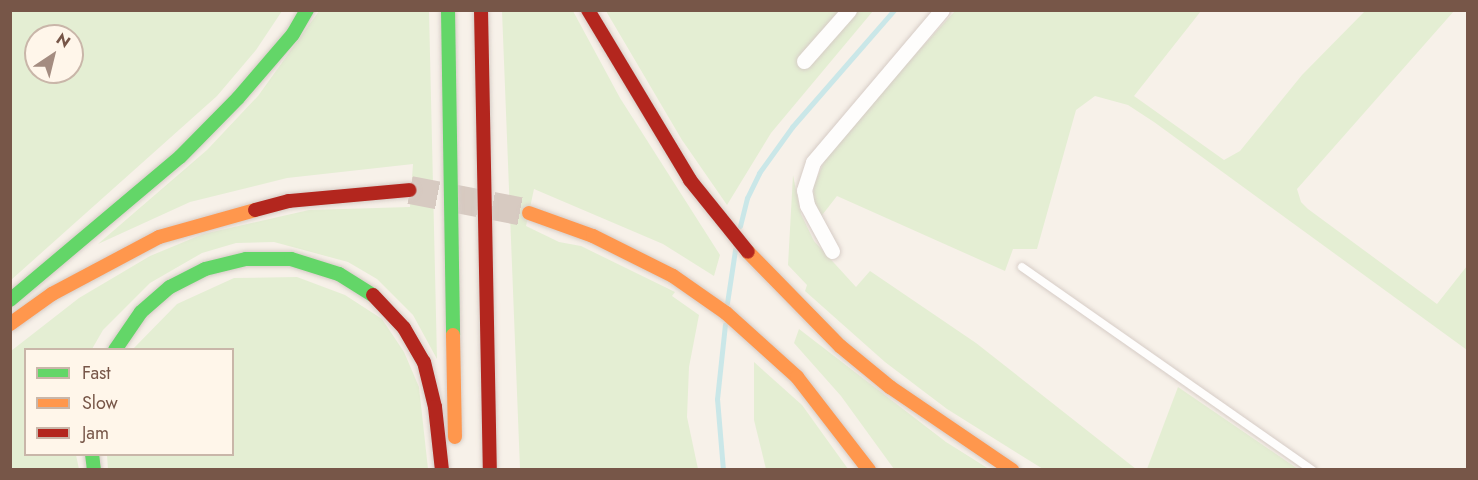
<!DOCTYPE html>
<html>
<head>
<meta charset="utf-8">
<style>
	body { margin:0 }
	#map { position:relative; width:1478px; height:480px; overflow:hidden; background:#f7f1e9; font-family:Jost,sans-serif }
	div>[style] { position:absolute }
	.green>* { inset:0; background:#e4eed3 }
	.stream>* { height:5px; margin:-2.5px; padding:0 2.5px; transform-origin:2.5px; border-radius:2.5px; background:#cae7e8 }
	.highway-tunnel>* { height:28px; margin-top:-14px; transform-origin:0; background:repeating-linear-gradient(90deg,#d7cac1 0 28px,transparent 0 42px) }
	.roads { filter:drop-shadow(0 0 2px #d6ccc6) drop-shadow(0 0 2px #d6ccc6) }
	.lane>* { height:8px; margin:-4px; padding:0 4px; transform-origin:4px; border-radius:4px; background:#fefdfc }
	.street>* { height:15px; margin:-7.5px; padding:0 7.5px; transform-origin:7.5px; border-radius:7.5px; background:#fefdfc }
	.fast>* { height:14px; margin:-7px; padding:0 7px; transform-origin:7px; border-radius:7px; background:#63d668 }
	.slow>* { height:14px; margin:-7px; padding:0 7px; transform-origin:7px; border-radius:7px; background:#ff974d }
	.jam>* { height:14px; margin:-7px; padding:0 7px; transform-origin:7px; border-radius:7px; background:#b3261e }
	span { translate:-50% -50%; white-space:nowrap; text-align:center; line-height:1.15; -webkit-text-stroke:4.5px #fff6ea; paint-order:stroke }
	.frame { position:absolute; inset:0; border:12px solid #775648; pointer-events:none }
	.legend { position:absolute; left:24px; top:348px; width:210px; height:108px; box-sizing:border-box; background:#fff6ea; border:2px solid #c9b6a9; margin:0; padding:8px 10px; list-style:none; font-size:18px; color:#775648 }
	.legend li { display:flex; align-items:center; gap:12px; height:30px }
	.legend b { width:30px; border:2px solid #c9b6a9 }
	.north { position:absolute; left:24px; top:24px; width:60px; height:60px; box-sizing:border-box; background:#fff6ea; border:2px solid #c9b6a9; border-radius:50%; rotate:35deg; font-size:16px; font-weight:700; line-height:24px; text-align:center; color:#775648 }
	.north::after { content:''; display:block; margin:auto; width:21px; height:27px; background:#a48c80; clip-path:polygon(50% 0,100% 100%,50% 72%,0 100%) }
</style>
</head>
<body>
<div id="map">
	<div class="green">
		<i style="clip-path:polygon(evenodd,11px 10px,282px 10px,282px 11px,256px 50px,217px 96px,11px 280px,11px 10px,36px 36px,72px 36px,72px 72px,36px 72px,36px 36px)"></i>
		<i style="clip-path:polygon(319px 11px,429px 11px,437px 359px,413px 315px,377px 279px,348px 262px,274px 242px,236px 243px,202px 253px,150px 283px,103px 330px,92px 349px,26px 350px,26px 454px,76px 455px,79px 469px,11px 470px,11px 351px,79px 298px,150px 256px,203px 234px,309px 210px,410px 207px,413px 164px,287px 178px,190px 202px,98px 244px,207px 150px,258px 96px)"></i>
		<i style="clip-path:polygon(502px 11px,573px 11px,620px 98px,720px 255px,714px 276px,663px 244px,534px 189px,526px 226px,559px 242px,581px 246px,675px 292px,672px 296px,699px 315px,689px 367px,687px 417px,698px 469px,520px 469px)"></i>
		<i style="clip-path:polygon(606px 11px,873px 11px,771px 133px,727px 205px,682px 140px)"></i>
		<i style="clip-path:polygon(955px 11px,1201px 11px,1134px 96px,1224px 160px,1240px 151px,1302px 75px,1365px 11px,1454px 11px,1297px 189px,1301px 202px,1308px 209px,1437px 304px,1467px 266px,1467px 350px,1154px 122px,1128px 105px,1095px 96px,1076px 110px,1037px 249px,1013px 249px,1005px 271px,837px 196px,819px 219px,813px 202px,814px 185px,830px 148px)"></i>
		<i style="clip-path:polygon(793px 175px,801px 214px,814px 241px,856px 287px,870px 271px,976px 343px,1136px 469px,1043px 469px,947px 409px,885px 362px,805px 291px,807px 285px,788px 265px)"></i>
		<i style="clip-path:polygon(297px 277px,345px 295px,382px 319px,404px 352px,419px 387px,428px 469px,108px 470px,107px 455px,232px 454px,232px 350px,133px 349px,177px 304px,234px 278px)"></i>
		<i style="clip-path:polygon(799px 329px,946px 442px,989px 469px,894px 469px,841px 396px,794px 343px)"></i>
		<i style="clip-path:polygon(754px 362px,802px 405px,848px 469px,766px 469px,754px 420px)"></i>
		<i style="clip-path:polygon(1178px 387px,1298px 469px,1147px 469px)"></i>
	</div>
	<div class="stream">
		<i style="left:740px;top:226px;width:29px;rotate:-76deg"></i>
		<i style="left:747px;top:198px;width:28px;rotate:-64deg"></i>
		<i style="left:759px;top:173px;width:57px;rotate:-54.3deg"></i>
		<i style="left:792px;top:127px;width:155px;rotate:-48.9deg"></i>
		<i style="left:727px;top:303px;width:54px;rotate:-81.4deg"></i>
		<i style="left:723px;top:470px;width:71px;rotate:-94.8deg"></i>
		<i style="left:717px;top:399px;width:75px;rotate:-83.9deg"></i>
	</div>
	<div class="highway-tunnel">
		<i style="left:410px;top:190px;width:121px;rotate:10.9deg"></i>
	</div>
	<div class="roads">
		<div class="lane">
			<i style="left:1022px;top:267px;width:354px;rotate:35deg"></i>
		</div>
		<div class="street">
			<i style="left:804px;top:61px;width:68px;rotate:-48.6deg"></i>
			<i style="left:832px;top:251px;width:52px;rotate:-118.5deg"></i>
			<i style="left:807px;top:205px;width:15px;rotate:-101deg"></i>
			<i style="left:804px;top:190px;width:29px;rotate:-72deg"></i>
			<i style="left:813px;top:162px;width:199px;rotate:-49.7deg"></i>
		</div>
		<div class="fast">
			<i style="left:448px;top:10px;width:325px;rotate:89.1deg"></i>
			<i style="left:10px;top:300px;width:222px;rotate:-40.1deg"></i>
			<i style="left:180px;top:157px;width:83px;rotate:-45.5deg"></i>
			<i style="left:238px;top:98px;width:84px;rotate:-49.3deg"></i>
			<i style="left:293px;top:34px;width:28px;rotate:-60deg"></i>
			<i style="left:115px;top:350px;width:46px;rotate:-55.6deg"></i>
			<i style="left:141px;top:312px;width:38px;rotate:-41deg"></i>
			<i style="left:170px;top:287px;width:39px;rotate:-27deg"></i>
			<i style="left:205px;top:269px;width:42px;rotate:-13.7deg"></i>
			<i style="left:246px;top:259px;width:45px"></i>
			<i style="left:291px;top:259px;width:50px;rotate:17.4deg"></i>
			<i style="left:339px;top:274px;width:40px;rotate:32deg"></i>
			<i style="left:92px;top:454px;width:16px;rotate:83deg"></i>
		</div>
		<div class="slow">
			<i style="left:529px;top:213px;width:68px;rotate:19.8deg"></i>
			<i style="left:593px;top:236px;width:89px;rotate:26.6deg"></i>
			<i style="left:673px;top:276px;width:65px;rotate:34.9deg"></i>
			<i style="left:726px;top:313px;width:96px;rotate:42deg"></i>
			<i style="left:797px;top:377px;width:118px;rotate:52.3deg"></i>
			<i style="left:748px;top:252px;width:132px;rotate:45.6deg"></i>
			<i style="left:840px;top:346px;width:65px;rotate:39.4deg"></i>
			<i style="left:890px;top:387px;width:148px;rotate:34.2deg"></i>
			<i style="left:10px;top:324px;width:52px;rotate:-35.5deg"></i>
			<i style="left:52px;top:294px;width:121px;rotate:-28deg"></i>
			<i style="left:159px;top:237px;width:100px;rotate:-15.7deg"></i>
			<i style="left:453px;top:335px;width:102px;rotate:88.9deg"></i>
		</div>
		<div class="jam">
			<i style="left:481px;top:10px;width:460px;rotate:88.9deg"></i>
			<i style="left:588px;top:10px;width:198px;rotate:59deg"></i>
			<i style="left:690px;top:180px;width:92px;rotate:51.1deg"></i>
			<i style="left:255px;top:210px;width:35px;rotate:-15deg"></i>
			<i style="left:289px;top:201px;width:121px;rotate:-5.2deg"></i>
			<i style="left:373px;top:295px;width:45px;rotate:46.8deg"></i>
			<i style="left:404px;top:328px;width:39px;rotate:60deg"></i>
			<i style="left:424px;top:362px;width:46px;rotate:76.3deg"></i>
			<i style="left:435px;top:407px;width:63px;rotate:83.7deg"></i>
		</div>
	</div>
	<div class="frame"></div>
	<ul class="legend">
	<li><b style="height:8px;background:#63d668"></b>Fast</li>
	<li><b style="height:8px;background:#ff974d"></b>Slow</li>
	<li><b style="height:8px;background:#b3261e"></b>Jam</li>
	</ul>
	<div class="north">N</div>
</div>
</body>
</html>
